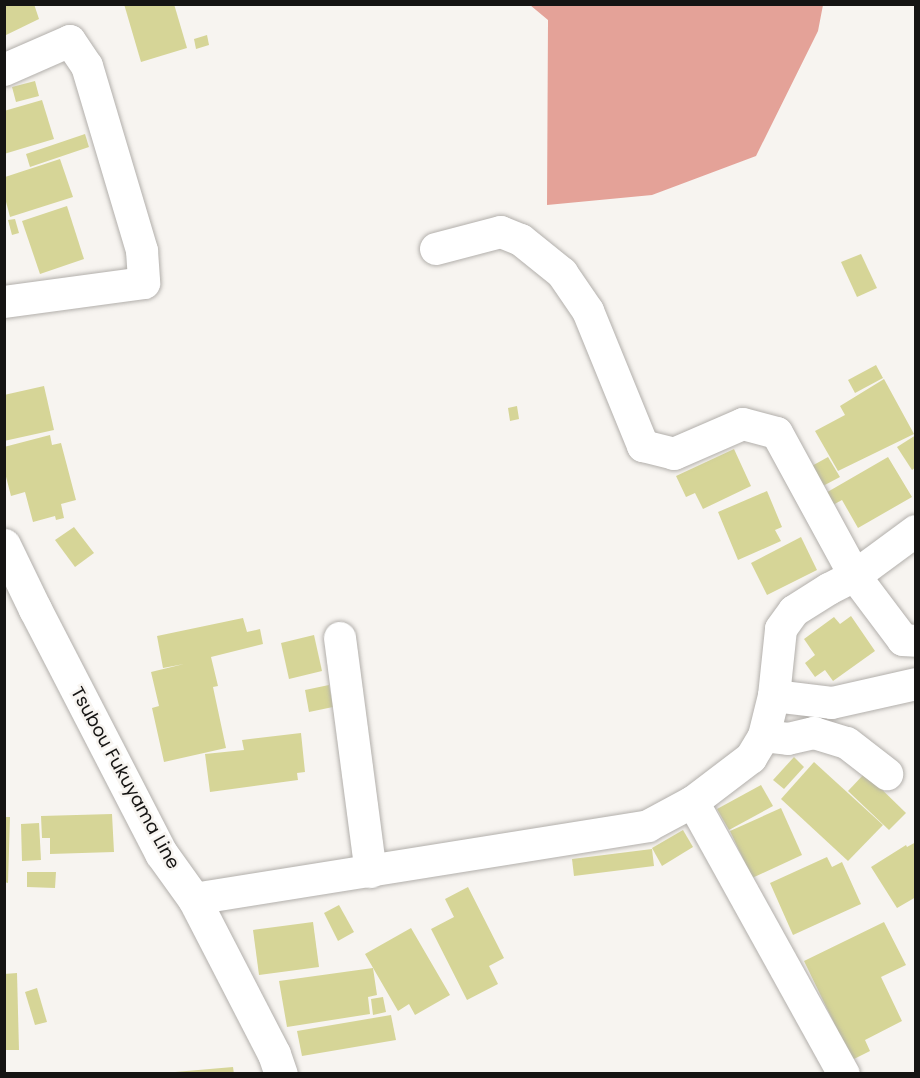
<!DOCTYPE html>
<html>
<head>
<meta charset="utf-8">
<style>
	body { margin:0 }
	#map { position:relative; width:920px; height:1078px; overflow:hidden; background:#f7f4f0; font-family:Poppins,sans-serif }
	div>[style] { position:absolute }
	.forest>* { inset:0; background:#e4a298 }
	.building>* { inset:0; background:#d6d597 }
	.roads { filter:drop-shadow(0 0 2px #b2afab) drop-shadow(0 0 2px #b2afab) }
	.minor>* { height:32px; margin:-16px; padding:0 16px; transform-origin:16px; border-radius:16px; background:#fff }
	.secondary>* { height:33px; margin:-16.5px; padding:0 16.5px; transform-origin:16.5px; border-radius:16.5px; background:#fff }
	span { translate:-50% -50%; white-space:nowrap; text-align:center; line-height:1.15; -webkit-text-stroke:5px #f7f4f0; paint-order:stroke }
	.street-label { font-size:18px; color:#151413 }
	.frame { position:absolute; inset:0; border:6px solid #151413; pointer-events:none }
</style>
</head>
<body>
<div id="map">
	<div class="forest">
		<i style="clip-path:polygon(530px 5px,823px 5px,818px 31px,756px 156px,652px 195px,547px 205px,548px 20px)"></i>
	</div>
	<div class="building">
		<i style="clip-path:polygon(4px 4px,34px 4px,39px 19px,4px 36px)"></i>
		<i style="clip-path:polygon(124px 4px,174px 4px,187px 48px,141px 62px)"></i>
		<i style="clip-path:polygon(207px 35px,209px 45px,196px 49px,194px 39px)"></i>
		<i style="clip-path:polygon(35px 81px,39px 96px,16px 102px,12px 87px)"></i>
		<i style="clip-path:polygon(42px 100px,54px 139px,4px 154px,4px 111px)"></i>
		<i style="clip-path:polygon(85px 134px,89px 147px,30px 167px,26px 154px)"></i>
		<i style="clip-path:polygon(60px 159px,73px 197px,10px 217px,5px 198px,5px 177px)"></i>
		<i style="clip-path:polygon(67px 206px,84px 259px,40px 274px,22px 221px)"></i>
		<i style="clip-path:polygon(15px 219px,19px 233px,12px 235px,8px 220px)"></i>
		<i style="clip-path:polygon(861px 254px,877px 288px,857px 297px,841px 262px)"></i>
		<i style="clip-path:polygon(876px 365px,883px 378px,855px 393px,848px 380px)"></i>
		<i style="clip-path:polygon(884px 379px,914px 434px,838px 471px,815px 431px,845px 415px,840px 406px)"></i>
		<i style="clip-path:polygon(44px 386px,54px 430px,4px 441px,4px 395px)"></i>
		<i style="clip-path:polygon(517px 406px,519px 419px,510px 421px,508px 408px)"></i>
		<i style="clip-path:polygon(50px 435px,52px 445px,61px 443px,76px 500px,61px 504px,64px 518px,56px 520px,55px 516px,33px 522px,25px 492px,11px 496px,4px 469px,4px 447px)"></i>
		<i style="clip-path:polygon(916px 435px,916px 467px,912px 470px,897px 447px)"></i>
		<i style="clip-path:polygon(734px 449px,751px 486px,703px 509px,695px 493px,686px 497px,676px 476px)"></i>
		<i style="clip-path:polygon(828px 457px,840px 477px,821px 487px,810px 467px)"></i>
		<i style="clip-path:polygon(888px 457px,912px 497px,858px 528px,842px 500px,831px 506px,824px 494px)"></i>
		<i style="clip-path:polygon(767px 491px,782px 527px,775px 530px,781px 541px,738px 560px,718px 512px)"></i>
		<i style="clip-path:polygon(74px 527px,94px 553px,75px 567px,55px 540px)"></i>
		<i style="clip-path:polygon(801px 537px,817px 570px,767px 595px,751px 563px)"></i>
		<i style="clip-path:polygon(851px 616px,875px 651px,833px 681px,825px 670px,815px 677px,805px 663px,815px 655px,804px 639px,834px 617px,840px 624px)"></i>
		<i style="clip-path:polygon(243px 618px,247px 632px,260px 629px,263px 644px,211px 657px,218px 686px,213px 687px,226px 748px,164px 762px,152px 708px,159px 706px,151px 672px,184px 664px,163px 668px,157px 636px)"></i>
		<i style="clip-path:polygon(314px 635px,322px 671px,289px 679px,281px 643px)"></i>
		<i style="clip-path:polygon(329px 685px,333px 707px,309px 712px,305px 690px)"></i>
		<i style="clip-path:polygon(301px 733px,305px 772px,297px 773px,298px 780px,210px 792px,205px 754px,244px 750px,242px 740px)"></i>
		<i style="clip-path:polygon(794px 757px,804px 767px,784px 789px,773px 780px)"></i>
		<i style="clip-path:polygon(814px 762px,883px 825px,848px 861px,781px 799px)"></i>
		<i style="clip-path:polygon(865px 773px,906px 813px,889px 830px,848px 791px)"></i>
		<i style="clip-path:polygon(761px 785px,773px 806px,729px 830px,717px 809px)"></i>
		<i style="clip-path:polygon(781px 808px,802px 855px,752px 878px,730px 831px)"></i>
		<i style="clip-path:polygon(112px 814px,114px 852px,50px 854px,50px 838px,42px 838px,41px 816px)"></i>
		<i style="clip-path:polygon(4px 817px,10px 817px,8px 883px,4px 882px)"></i>
		<i style="clip-path:polygon(39px 823px,41px 860px,22px 861px,21px 824px)"></i>
		<i style="clip-path:polygon(683px 830px,693px 847px,662px 866px,652px 848px)"></i>
		<i style="clip-path:polygon(916px 842px,916px 897px,897px 908px,871px 867px,906px 845px,907px 847px)"></i>
		<i style="clip-path:polygon(652px 849px,654px 866px,574px 876px,572px 859px)"></i>
		<i style="clip-path:polygon(827px 857px,832px 867px,842px 862px,861px 904px,793px 935px,770px 883px)"></i>
		<i style="clip-path:polygon(27px 872px,56px 872px,55px 888px,27px 887px)"></i>
		<i style="clip-path:polygon(468px 887px,504px 958px,489px 966px,498px 984px,467px 1000px,431px 929px,454px 917px,445px 899px)"></i>
		<i style="clip-path:polygon(339px 905px,354px 932px,338px 941px,324px 913px)"></i>
		<i style="clip-path:polygon(313px 922px,319px 967px,259px 975px,253px 930px)"></i>
		<i style="clip-path:polygon(884px 922px,906px 965px,881px 977px,902px 1021px,865px 1040px,870px 1051px,852px 1060px,804px 961px)"></i>
		<i style="clip-path:polygon(411px 928px,450px 995px,415px 1015px,409px 1004px,398px 1011px,365px 954px)"></i>
		<i style="clip-path:polygon(373px 968px,377px 995px,368px 997px,370px 1014px,287px 1027px,279px 981px)"></i>
		<i style="clip-path:polygon(17px 973px,19px 1050px,4px 1050px,4px 974px)"></i>
		<i style="clip-path:polygon(37px 988px,47px 1022px,35px 1025px,25px 992px)"></i>
		<i style="clip-path:polygon(383px 997px,386px 1012px,373px 1015px,371px 999px)"></i>
		<i style="clip-path:polygon(391px 1015px,396px 1040px,302px 1056px,297px 1031px)"></i>
		<i style="clip-path:polygon(233px 1067px,234px 1074px,175px 1074px,175px 1072px)"></i>
	</div>
	<div class="roads">
		<div class="minor">
			<i style="left:4px;top:70px;width:72px;rotate:-23.7deg"></i>
			<i style="left:70px;top:41px;width:30px;rotate:56deg"></i>
			<i style="left:87px;top:66px;width:193px;rotate:73.4deg"></i>
			<i style="left:142px;top:251px;width:32px;rotate:86deg"></i>
			<i style="left:144px;top:283px;width:141px;rotate:172.3deg"></i>
			<i style="left:436px;top:249px;width:67px;rotate:-14.7deg"></i>
			<i style="left:501px;top:232px;width:22px;rotate:22deg"></i>
			<i style="left:521px;top:240px;width:53px;rotate:38.8deg"></i>
			<i style="left:562px;top:273px;width:46px;rotate:55.6deg"></i>
			<i style="left:588px;top:311px;width:146px;rotate:67.8deg"></i>
			<i style="left:643px;top:446px;width:32px;rotate:14deg"></i>
			<i style="left:674px;top:454px;width:75px;rotate:-23.5deg"></i>
			<i style="left:743px;top:424px;width:35px;rotate:15deg"></i>
			<i style="left:777px;top:433px;width:163px;rotate:61.4deg"></i>
			<i style="left:855px;top:576px;width:80px;rotate:53.1deg"></i>
			<i style="left:903px;top:640px;width:13px;rotate:4deg"></i>
			<i style="left:340px;top:638px;width:236px;rotate:82.5deg"></i>
			<i style="left:774px;top:696px;width:58px;rotate:6.9deg"></i>
			<i style="left:832px;top:703px;width:86px;rotate:-12.7deg"></i>
			<i style="left:764px;top:736px;width:24px;rotate:7deg"></i>
			<i style="left:788px;top:739px;width:27px;rotate:-13deg"></i>
			<i style="left:814px;top:733px;width:34px;rotate:17deg"></i>
			<i style="left:847px;top:743px;width:51px;rotate:37.8deg"></i>
			<i style="left:693px;top:802px;width:311px;rotate:61deg"></i>
			<i style="left:194px;top:899px;width:460px;rotate:-9.1deg"></i>
			<i style="left:648px;top:826px;width:51px;rotate:-28.1deg"></i>
			<i style="left:693px;top:802px;width:73px;rotate:-37.2deg"></i>
			<i style="left:751px;top:758px;width:26px;rotate:-59deg"></i>
			<i style="left:764px;top:736px;width:41px;rotate:-76deg"></i>
			<i style="left:774px;top:696px;width:67px;rotate:-84deg"></i>
			<i style="left:781px;top:629px;width:22px;rotate:-54deg"></i>
			<i style="left:794px;top:611px;width:41px;rotate:-32.2deg"></i>
			<i style="left:829px;top:589px;width:29px;rotate:-27deg"></i>
			<i style="left:855px;top:576px;width:76px;rotate:-36.4deg"></i>
		</div>
		<div class="secondary">
			<i style="left:4px;top:545px;width:71px;rotate:64.2deg"></i>
			<i style="left:35px;top:609px;width:275px;rotate:62.7deg"></i>
			<i style="left:161px;top:853px;width:57px;rotate:54.3deg"></i>
			<i style="left:194px;top:899px;width:174px;rotate:62.7deg"></i>
			<i style="left:274px;top:1054px;width:21px;rotate:71deg"></i>
		</div>
	</div>
	<div class="street-label">
		<span style="left:125px;top:778px;rotate:61deg">Tsubou Fukuyama Line</span>
	</div>
	<div class="frame"></div>
</div>
</body>
</html>
